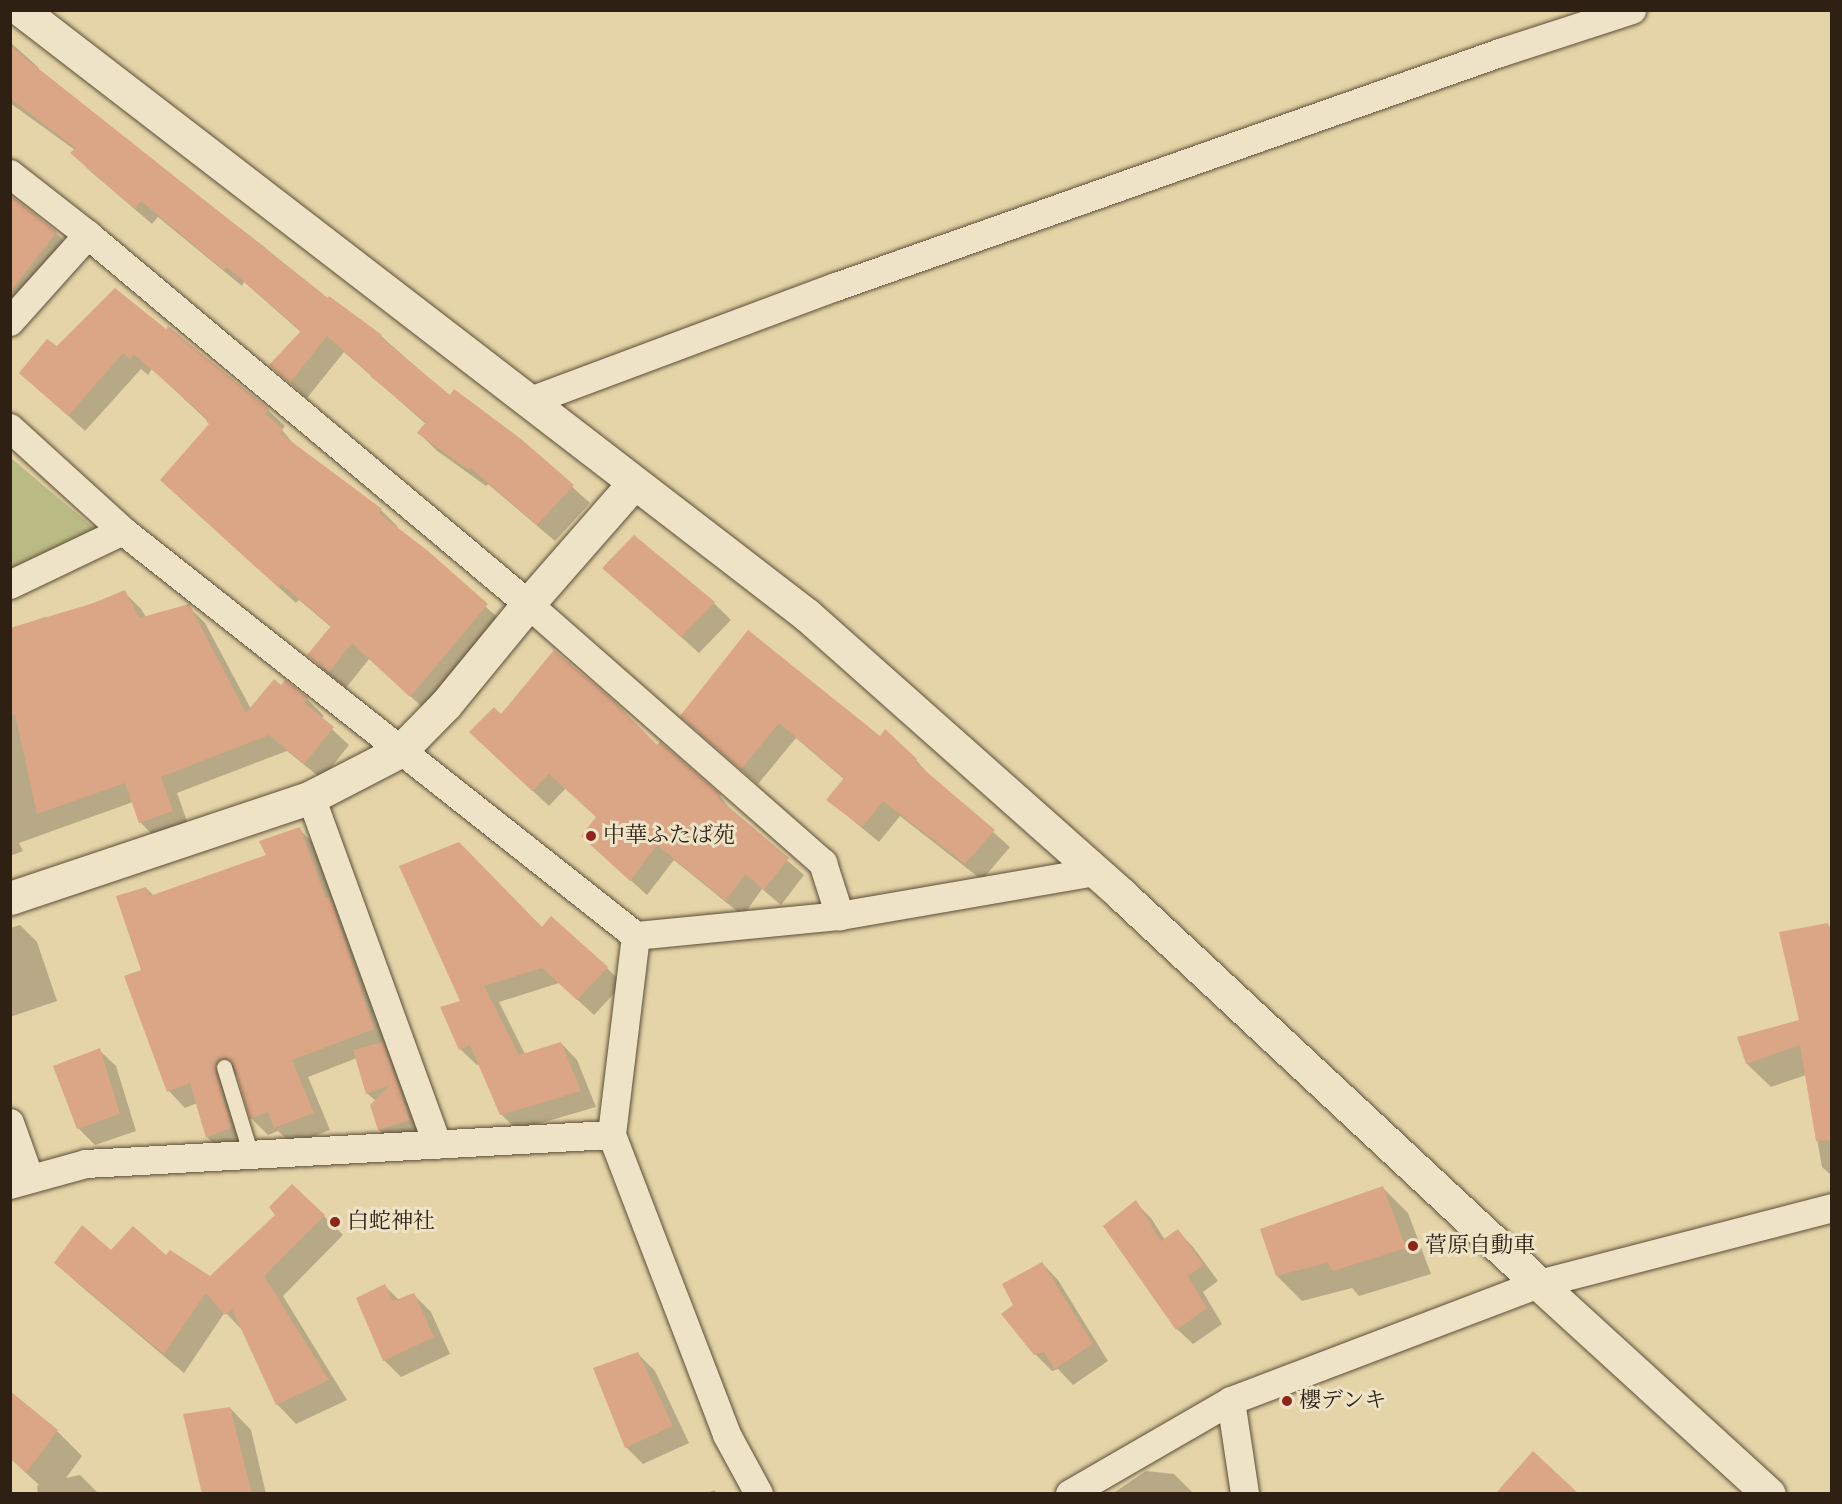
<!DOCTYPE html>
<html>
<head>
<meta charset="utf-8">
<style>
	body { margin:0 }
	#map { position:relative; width:1842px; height:1504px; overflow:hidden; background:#e5d4a7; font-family:"Libre Bodoni","Noto Serif JP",serif }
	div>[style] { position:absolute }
	.green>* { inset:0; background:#babb84 }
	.shadow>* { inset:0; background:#0003 }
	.building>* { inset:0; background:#daa686 }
	.roads { filter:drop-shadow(0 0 2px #5c4e39) drop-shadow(0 0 2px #5c4e39) }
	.lane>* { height:15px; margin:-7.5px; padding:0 7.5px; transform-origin:7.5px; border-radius:7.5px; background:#eee3c6 }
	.street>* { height:28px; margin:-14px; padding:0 14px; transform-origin:14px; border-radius:14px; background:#eee3c6 }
	.secondary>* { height:33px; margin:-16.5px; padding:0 16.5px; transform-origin:16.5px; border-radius:16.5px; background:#eee3c6 }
	.dots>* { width:16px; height:16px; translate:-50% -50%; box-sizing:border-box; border:3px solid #eee3c6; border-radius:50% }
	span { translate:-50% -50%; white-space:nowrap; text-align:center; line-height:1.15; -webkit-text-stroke:6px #eee3c6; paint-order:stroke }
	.poi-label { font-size:22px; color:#2e2114 }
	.left { translate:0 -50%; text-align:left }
	.frame { position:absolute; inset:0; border:12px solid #2e2114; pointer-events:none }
</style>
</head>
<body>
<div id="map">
	<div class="green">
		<i style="clip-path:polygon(11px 458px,101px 534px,10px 568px)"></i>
	</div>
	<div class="shadow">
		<i style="clip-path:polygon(10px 42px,39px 68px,38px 69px,101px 121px,263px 246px,328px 300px,330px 298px,381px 336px,450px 397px,520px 440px,590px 503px,555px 541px,488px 484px,486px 486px,436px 450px,419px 433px,426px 424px,344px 352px,307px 398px,271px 365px,302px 333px,244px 282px,242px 286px,158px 217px,152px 224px,89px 170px,73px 153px,75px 150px,10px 103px)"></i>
		<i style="clip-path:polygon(10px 199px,56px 233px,73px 250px,10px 321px)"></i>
		<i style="clip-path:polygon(169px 328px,268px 410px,285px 426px,282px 430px,297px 448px,381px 510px,398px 527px,396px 528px,503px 622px,428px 712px,369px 659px,346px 688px,325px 671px,309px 655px,331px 627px,299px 600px,296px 603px,178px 496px,211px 424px,152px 369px,148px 375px,141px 369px,85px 431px,21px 373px,57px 348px,166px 331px)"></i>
		<i style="clip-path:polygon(604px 568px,714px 603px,731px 620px,699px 653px)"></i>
		<i style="clip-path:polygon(124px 592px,141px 609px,146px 617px,188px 606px,205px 623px,251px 709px,307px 699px,324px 716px,321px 719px,349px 745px,322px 779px,287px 751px,177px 793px,189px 827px,157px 839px,140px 822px,133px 802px,19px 843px,23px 851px,10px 856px,10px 630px,45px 617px,47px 620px)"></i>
		<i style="clip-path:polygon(748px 632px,880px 738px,916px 760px,931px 777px,1010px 847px,982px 880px,900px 816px,879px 842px,828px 800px,845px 780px,796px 738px,758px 784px,698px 732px)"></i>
		<i style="clip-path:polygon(501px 716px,657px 747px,720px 796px,734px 814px,804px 875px,781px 905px,762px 889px,743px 916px,674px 860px,647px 895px,599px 852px,598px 818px,566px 788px,549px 806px,487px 748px)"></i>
		<i style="clip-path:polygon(299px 829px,316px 846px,389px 1046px,386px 1047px,400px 1061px,426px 1137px,396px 1147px,379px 1130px,376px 1101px,367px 1093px,357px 1058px,308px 1077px,330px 1130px,292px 1144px,278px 1131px,268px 1135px,251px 1118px,238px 1074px,233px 1077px,248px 1143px,224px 1153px,207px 1137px,197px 1103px,185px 1108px,169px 1091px,143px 971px,146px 888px,154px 896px,268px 856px)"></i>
		<i style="clip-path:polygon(1827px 924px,1832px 929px,1832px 1176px,1822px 1167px,1806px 1075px,1771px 1087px,1747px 1064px,1739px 1038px,1800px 1021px)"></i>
		<i style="clip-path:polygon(20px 925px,37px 942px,57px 1001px,10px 1017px,10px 928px)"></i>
		<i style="clip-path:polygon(542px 929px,607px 968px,623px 984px,594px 1015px,559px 983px,499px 1002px,525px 1054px,561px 1043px,577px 1060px,596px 1107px,517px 1130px,501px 1114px,480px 1064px,477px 1065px,460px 1049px,462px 1002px)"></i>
		<i style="clip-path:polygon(99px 1050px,116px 1066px,136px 1131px,95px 1145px,78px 1128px)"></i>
		<i style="clip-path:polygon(1383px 1188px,1408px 1213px,1431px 1274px,1359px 1296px,1352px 1288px,1302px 1301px,1277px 1276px)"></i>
		<i style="clip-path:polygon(1135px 1202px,1151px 1218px,1165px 1240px,1178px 1231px,1193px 1247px,1218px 1281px,1203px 1292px,1222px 1324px,1193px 1344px,1177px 1329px)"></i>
		<i style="clip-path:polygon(277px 1215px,324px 1216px,343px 1235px,283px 1296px,347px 1400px,296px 1424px,277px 1404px,244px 1332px,225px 1312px,184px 1373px,76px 1282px,56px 1263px,111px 1252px,167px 1257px,210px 1278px)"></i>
		<i style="clip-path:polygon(1042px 1263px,1058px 1280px,1108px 1361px,1073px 1385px,1058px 1369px,1052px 1371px,1035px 1354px,1015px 1306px)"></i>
		<i style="clip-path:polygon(385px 1286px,399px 1300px,414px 1295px,431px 1312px,450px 1354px,401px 1377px,384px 1360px)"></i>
		<i style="clip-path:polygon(638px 1354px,655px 1371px,689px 1443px,643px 1464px,626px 1447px)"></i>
		<i style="clip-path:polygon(230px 1408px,251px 1430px,266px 1494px,202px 1494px)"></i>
		<i style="clip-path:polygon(57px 1431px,82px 1456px,66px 1478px,80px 1475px,99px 1494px,38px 1494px,37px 1486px,39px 1485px,10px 1458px)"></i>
		<i style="clip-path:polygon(1146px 1471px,1174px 1474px,1194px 1494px,1112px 1494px)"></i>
		<i style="clip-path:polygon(714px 1490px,718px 1494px,706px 1494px)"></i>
	</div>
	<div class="building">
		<i style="clip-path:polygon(10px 46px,328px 298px,329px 296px,382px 335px,380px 337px,450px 395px,454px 389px,521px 439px,574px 485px,537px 525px,471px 468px,469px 470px,417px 433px,426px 422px,370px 376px,371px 375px,327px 336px,290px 383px,269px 365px,301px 331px,227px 267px,224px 270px,141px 201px,135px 209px,70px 153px,75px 148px,10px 98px)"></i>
		<i style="clip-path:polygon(10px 195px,57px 232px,10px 292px)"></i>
		<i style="clip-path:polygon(115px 288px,166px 329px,168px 326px,269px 409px,265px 414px,283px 429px,280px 433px,382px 509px,379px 513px,428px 551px,488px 604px,410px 697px,352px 643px,329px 672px,307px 655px,331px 626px,281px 584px,279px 588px,160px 480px,209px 424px,206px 421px,208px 419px,134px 354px,130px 359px,123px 353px,68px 416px,19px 373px,47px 339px,57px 346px)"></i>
		<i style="clip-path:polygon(634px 535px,715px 602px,681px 637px,602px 568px)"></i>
		<i style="clip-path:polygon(125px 590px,139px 618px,189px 604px,246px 713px,274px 679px,281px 685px,285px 680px,308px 698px,304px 703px,334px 727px,304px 764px,269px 735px,161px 777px,173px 811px,139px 823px,125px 783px,37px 814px,15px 714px,10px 715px,10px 628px,94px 603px)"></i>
		<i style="clip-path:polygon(748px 630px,880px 736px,885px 729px,917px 759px,915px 762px,995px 830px,965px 864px,883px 801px,862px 827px,826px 800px,844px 778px,779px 723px,741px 769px,680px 716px)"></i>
		<i style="clip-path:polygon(554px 650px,616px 703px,657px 745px,660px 742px,721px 795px,718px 798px,789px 858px,764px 890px,745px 874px,726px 901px,657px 845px,630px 881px,581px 836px,596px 817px,549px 774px,532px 791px,469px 732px,494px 707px,501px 714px)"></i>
		<i style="clip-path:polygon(300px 827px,326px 898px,330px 897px,374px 1029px,292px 1060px,314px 1113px,274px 1128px,268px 1112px,250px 1119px,233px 1064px,226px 1057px,217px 1060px,215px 1070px,232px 1127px,206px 1138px,190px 1083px,167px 1092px,124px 976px,141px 970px,116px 896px,146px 887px,150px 896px,266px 855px,259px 841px)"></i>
		<i style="clip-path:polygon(459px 842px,542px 927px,551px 916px,608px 967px,577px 1000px,542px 968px,484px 986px,519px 1055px,561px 1042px,581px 1091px,500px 1115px,470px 1045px,459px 1050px,440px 1007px,460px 1001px,399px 866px)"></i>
		<i style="clip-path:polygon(1828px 923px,1832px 939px,1832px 1140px,1816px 1141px,1800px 1045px,1746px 1064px,1737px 1037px,1799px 1020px,1779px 932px)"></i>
		<i style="clip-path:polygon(383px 1042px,410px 1120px,378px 1130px,370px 1105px,390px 1085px,366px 1094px,353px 1050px)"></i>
		<i style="clip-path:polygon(100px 1048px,120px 1114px,77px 1129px,53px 1066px)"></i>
		<i style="clip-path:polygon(292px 1184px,325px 1215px,264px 1276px,329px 1380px,276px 1405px,232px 1309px,225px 1315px,206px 1293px,164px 1354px,54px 1263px,82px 1225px,111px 1250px,133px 1226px,166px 1255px,170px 1250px,210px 1276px,275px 1215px,269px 1207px)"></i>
		<i style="clip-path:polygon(1383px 1186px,1406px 1248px,1333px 1271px,1327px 1263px,1276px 1276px,1260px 1229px)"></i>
		<i style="clip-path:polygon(1136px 1200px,1161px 1241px,1178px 1229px,1204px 1265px,1188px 1276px,1207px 1308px,1176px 1330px,1103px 1226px)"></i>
		<i style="clip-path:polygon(1042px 1262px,1093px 1344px,1055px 1369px,1044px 1352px,1034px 1355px,1001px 1314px,1013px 1305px,1002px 1284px)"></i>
		<i style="clip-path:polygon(385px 1284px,393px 1301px,414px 1293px,434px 1337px,383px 1361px,356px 1298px)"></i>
		<i style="clip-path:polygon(638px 1352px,673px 1426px,625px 1448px,593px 1368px)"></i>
		<i style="clip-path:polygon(10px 1391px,58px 1430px,26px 1473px,10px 1458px)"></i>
		<i style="clip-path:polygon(230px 1407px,252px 1494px,202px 1494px,183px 1414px)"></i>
		<i style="clip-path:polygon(1533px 1451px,1579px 1494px,1495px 1494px)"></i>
	</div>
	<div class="roads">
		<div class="lane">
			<i style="left:224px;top:1067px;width:92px;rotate:72.9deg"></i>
		</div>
		<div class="street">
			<i style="left:10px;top:174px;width:99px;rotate:38deg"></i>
			<i style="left:88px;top:235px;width:574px;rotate:39.98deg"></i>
			<i style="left:528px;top:604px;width:393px;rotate:41.3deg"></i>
			<i style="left:823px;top:863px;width:56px;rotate:72.2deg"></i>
			<i style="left:10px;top:322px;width:117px;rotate:-48.1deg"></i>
			<i style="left:528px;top:402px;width:329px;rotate:-20.5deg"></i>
			<i style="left:836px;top:287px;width:704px;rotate:-19.41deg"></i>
			<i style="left:1500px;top:53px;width:139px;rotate:-18deg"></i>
			<i style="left:10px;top:428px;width:153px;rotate:42.3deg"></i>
			<i style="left:123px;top:531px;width:654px;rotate:38.29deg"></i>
			<i style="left:636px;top:936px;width:205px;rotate:-5.6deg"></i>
			<i style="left:840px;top:916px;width:260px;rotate:-9.8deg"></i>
			<i style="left:10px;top:585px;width:125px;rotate:-25.5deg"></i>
			<i style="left:311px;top:797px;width:370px;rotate:70deg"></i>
			<i style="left:636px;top:936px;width:200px;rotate:96.9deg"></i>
			<i style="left:612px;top:1135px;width:321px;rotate:69deg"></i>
			<i style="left:727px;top:1435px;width:67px;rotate:61.5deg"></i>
			<i style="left:10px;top:1123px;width:59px;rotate:70.3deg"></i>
			<i style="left:10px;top:1185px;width:79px;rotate:-15.4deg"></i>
			<i style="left:86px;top:1164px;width:527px;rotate:-3.16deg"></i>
			<i style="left:1231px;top:1401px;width:94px;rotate:81.4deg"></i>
			<i style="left:1070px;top:1494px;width:186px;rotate:-30deg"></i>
			<i style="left:1231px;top:1401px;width:329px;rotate:-20.8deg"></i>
			<i style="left:1539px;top:1284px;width:303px;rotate:-14.5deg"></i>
		</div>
		<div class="secondary">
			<i style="left:21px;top:10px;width:992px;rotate:37.59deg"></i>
			<i style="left:807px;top:615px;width:421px;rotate:41.6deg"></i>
			<i style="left:1122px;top:895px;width:570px;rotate:43.01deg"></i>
			<i style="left:1539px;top:1284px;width:311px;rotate:42.4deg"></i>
			<i style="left:10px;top:898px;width:317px;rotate:-18.5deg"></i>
			<i style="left:311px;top:797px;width:100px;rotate:-27.3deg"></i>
			<i style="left:400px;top:751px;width:66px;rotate:-45.6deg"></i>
			<i style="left:446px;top:704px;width:129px;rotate:-50.6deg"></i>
			<i style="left:528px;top:604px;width:159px;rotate:-48.8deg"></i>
		</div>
	</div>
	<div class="dots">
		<i style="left:591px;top:836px;background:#8f2418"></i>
		<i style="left:335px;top:1222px;background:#8f2418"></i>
		<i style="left:1413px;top:1246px;background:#8f2418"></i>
		<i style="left:1287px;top:1401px;background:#8f2418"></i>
	</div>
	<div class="poi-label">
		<span class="left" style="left:603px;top:836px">中華ふたば苑</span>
		<span class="left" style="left:347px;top:1222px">白蛇神社</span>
		<span class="left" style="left:1425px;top:1246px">菅原自動車</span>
		<span class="left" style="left:1299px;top:1401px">櫻デンキ</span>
	</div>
	<div class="frame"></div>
</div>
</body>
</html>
